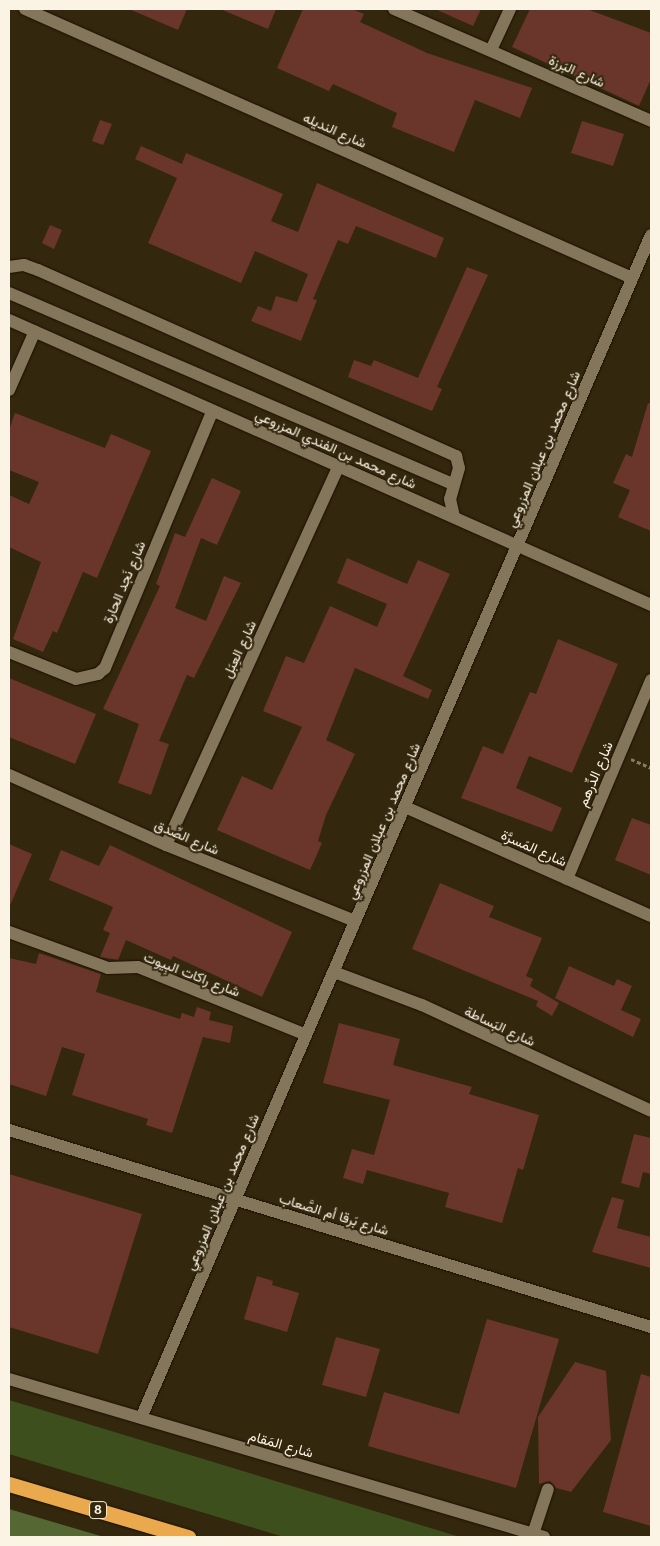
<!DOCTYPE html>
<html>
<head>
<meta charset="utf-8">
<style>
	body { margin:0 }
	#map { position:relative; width:660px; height:1546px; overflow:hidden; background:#33280e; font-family:Inter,Vazirmatn,sans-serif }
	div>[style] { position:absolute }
	.green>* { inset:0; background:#3e4f1e }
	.forest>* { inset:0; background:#556834 }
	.building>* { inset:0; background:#6a352a }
	.path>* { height:3px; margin-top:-1.5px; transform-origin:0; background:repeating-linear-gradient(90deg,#867d67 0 4px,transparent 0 6.5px) }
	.roads { filter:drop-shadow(0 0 1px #1b1000) drop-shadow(0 0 1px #1b1000) }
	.minor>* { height:12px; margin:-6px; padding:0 6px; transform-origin:6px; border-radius:6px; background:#84765b }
	.highway>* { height:15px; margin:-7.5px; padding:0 7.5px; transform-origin:7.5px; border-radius:7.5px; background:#eba94d }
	span { translate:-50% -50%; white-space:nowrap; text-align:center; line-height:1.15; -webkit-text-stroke:4px #33280e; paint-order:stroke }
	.shield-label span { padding:1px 4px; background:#33280e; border:1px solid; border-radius:4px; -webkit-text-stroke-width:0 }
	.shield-label { font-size:12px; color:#fbf3e4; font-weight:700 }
	.street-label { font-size:14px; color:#fbf3e4 }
	.frame { position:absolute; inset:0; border:10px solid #fbf3e4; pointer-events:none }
</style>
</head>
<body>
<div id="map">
	<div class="green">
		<i style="clip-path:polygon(9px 1400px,460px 1537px,284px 1537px,9px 1454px)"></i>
	</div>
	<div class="forest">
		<i style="clip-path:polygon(9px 1509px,104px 1537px,9px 1537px)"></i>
	</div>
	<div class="building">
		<i style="clip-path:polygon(129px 9px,187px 9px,178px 30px)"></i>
		<i style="clip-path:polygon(220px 9px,276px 9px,268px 29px)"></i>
		<i style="clip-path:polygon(303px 9px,352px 9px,364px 14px,360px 22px,427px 53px,532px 88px,520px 118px,475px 100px,454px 152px,392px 127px,397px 113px,333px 84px,329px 91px,277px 68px)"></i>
		<i style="clip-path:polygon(435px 9px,481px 9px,473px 26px)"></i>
		<i style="clip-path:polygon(530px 9px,587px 9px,651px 33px,651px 79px,639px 106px,512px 47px)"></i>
		<i style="clip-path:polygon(100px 120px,112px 124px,103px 145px,92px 141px)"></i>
		<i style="clip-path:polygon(582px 121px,624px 134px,613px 166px,571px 153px)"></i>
		<i style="clip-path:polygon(141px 146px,182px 164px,186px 153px,283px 194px,271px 221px,298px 232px,317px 183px,444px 238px,436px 258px,356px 226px,348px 244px,338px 240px,313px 299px,317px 300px,301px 341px,251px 321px,258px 306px,271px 311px,276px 296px,297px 302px,308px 274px,255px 251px,241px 283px,148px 243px,177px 178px,135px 159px)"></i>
		<i style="clip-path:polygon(50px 225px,62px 230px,54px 249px,42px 243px)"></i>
		<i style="clip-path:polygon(467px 267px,488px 275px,437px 387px,442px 389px,432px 411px,348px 377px,354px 360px,371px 366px,374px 360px,418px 378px)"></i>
		<i style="clip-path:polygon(648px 403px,651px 404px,651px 531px,618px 517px,630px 490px,613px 483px,626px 454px,632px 457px)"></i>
		<i style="clip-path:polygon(15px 413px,105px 448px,111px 434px,151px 451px,97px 578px,83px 572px,57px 633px,53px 631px,43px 652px,13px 639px,41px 562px,9px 547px,9px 495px,29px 504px,39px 482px,9px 470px,9px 430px)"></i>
		<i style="clip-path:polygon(212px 478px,241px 491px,217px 545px,201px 538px,175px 608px,206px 621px,224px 576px,241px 583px,194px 678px,187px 675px,159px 741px,169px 744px,151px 795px,118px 783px,139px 724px,103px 709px,160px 586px,156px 584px,175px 533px,185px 537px)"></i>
		<i style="clip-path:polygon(347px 558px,407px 584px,418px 560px,450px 574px,403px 676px,432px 690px,428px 699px,355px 668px,326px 740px,355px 754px,326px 815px,318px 841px,322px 843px,310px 870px,217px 830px,242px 776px,272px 790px,302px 727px,263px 711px,286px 656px,304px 663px,330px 606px,377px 627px,387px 604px,337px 583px)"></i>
		<i style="clip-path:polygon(558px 639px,618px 664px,572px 773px,529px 756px,516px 788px,562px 808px,552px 832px,461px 798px,483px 746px,503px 754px,530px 692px,536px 694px)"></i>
		<i style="clip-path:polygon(9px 678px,96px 714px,75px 764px,9px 737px)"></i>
		<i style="clip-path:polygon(632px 818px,651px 825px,651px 875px,615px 860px)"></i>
		<i style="clip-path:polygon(9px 844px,32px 854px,9px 908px)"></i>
		<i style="clip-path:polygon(110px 845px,292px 932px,262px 997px,173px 956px,171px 960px,126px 940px,118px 960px,100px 957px,110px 933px,103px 930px,113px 907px,49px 880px,61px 850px,99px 866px)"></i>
		<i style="clip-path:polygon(440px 883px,494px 906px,489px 917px,542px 938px,526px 976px,533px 979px,530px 986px,559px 1003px,552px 1016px,536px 1006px,538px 1001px,412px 949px)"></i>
		<i style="clip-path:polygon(39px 953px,101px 974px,96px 992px,180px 1019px,182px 1013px,194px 1017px,197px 1007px,211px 1012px,209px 1020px,233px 1026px,230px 1043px,203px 1037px,172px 1133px,146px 1125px,148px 1119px,72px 1095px,85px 1054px,62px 1047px,46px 1096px,9px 1084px,9px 958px,36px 964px)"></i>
		<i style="clip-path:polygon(569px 966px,614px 986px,617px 979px,632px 986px,621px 1010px,641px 1019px,633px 1037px,555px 998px)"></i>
		<i style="clip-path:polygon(339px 1023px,400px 1039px,393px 1065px,472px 1087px,469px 1094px,539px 1115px,523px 1170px,518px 1168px,502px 1223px,445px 1207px,449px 1193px,367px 1170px,363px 1184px,343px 1178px,352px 1149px,374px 1155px,390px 1100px,323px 1083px)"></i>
		<i style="clip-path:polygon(634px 1134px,651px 1138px,651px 1174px,643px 1172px,639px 1188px,621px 1183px)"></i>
		<i style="clip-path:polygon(9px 1174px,142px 1214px,98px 1354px,9px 1327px)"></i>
		<i style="clip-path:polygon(612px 1197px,624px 1200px,617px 1228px,651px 1237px,651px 1268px,592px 1252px)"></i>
		<i style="clip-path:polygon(257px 1276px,273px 1281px,272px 1285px,299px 1293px,287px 1332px,244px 1319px)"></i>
		<i style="clip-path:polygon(487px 1319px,559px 1339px,516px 1488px,368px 1446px,384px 1392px,459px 1414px)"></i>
		<i style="clip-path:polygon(336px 1337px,380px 1349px,366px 1397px,322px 1385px)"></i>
		<i style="clip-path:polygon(575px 1362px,606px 1371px,611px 1440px,571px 1492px,556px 1488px,550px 1481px,539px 1484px,538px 1417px)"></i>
		<i style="clip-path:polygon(641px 1374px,651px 1377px,651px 1526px,603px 1512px)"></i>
	</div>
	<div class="path">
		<i style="left:631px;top:759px;width:22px;rotate:24deg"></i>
	</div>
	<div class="roads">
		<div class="minor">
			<i style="left:25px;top:9px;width:664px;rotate:23.9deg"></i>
			<i style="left:394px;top:9px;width:280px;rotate:23.5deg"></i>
			<i style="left:491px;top:50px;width:45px;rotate:-65.1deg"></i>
			<i style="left:9px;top:267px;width:15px;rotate:-8deg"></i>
			<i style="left:24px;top:265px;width:15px;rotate:20deg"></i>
			<i style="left:38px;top:270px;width:458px;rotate:24deg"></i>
			<i style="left:456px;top:456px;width:12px;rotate:76deg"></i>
			<i style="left:459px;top:468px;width:32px;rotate:106deg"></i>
			<i style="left:450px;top:499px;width:18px;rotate:77deg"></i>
			<i style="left:9px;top:293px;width:483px;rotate:23.3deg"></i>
			<i style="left:9px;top:320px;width:702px;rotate:23.94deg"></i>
			<i style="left:9px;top:390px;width:64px;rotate:-66.2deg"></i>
			<i style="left:9px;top:652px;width:72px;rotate:21.9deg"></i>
			<i style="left:76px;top:679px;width:23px;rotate:-13deg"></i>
			<i style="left:98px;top:674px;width:9px;rotate:-41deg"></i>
			<i style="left:105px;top:668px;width:277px;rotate:-67.3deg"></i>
			<i style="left:9px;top:775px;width:172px;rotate:24deg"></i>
			<i style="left:166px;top:845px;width:204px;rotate:21.9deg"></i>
			<i style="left:405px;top:807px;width:269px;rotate:23.9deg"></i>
			<i style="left:166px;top:845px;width:417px;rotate:-65.5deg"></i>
			<i style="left:567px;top:879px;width:216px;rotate:-67.1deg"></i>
			<i style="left:9px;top:932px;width:105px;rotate:20deg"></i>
			<i style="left:108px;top:968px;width:30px;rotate:-2deg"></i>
			<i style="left:138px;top:967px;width:181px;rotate:22deg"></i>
			<i style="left:334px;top:972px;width:94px;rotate:20.6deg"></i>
			<i style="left:422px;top:1005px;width:252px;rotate:24.8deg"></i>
			<i style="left:9px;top:1130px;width:672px;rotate:17.06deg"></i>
			<i style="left:9px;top:1379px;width:558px;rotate:16.45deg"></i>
			<i style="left:141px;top:1418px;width:1288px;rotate:-66.68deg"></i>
			<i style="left:533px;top:1534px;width:47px;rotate:-71.6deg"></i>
		</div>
		<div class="highway">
			<i style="left:9px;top:1484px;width:187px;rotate:16.5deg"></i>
		</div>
	</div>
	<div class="shield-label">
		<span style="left:98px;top:1510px">8</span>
	</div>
	<div class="street-label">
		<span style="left:577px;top:71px;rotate:24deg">شارع البَرزة</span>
		<span style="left:335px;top:130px;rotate:24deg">شارع النديله</span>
		<span style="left:336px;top:449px;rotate:24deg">شارع محمد بن الفندي المزروعي</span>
		<span style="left:543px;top:449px;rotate:-67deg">شارع محمد بن عبلان المزروعي</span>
		<span style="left:124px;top:582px;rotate:-67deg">شارع نَجد الحارة</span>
		<span style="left:239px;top:649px;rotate:-65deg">شارع العِبَل</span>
		<span style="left:595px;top:774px;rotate:-67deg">شارع الدِّرهم</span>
		<span style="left:383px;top:821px;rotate:-67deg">شارع محمد بن عبلان المزروعي</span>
		<span style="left:187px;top:837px;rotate:23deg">شارع الصِّدق</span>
		<span style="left:534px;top:848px;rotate:24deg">شارع المَسرَّة</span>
		<span style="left:192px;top:974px;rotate:21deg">شارع راكات البِيوت</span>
		<span style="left:500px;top:1026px;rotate:25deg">شارع البَساطة</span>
		<span style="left:222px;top:1192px;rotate:-67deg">شارع محمد بن عبلان المزروعي</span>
		<span style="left:334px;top:1214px;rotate:17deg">شارع بَرقا أم الصَّعاب</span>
		<span style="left:281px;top:1444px;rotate:16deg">شارع المَقام</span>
	</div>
	<div class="frame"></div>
</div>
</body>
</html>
